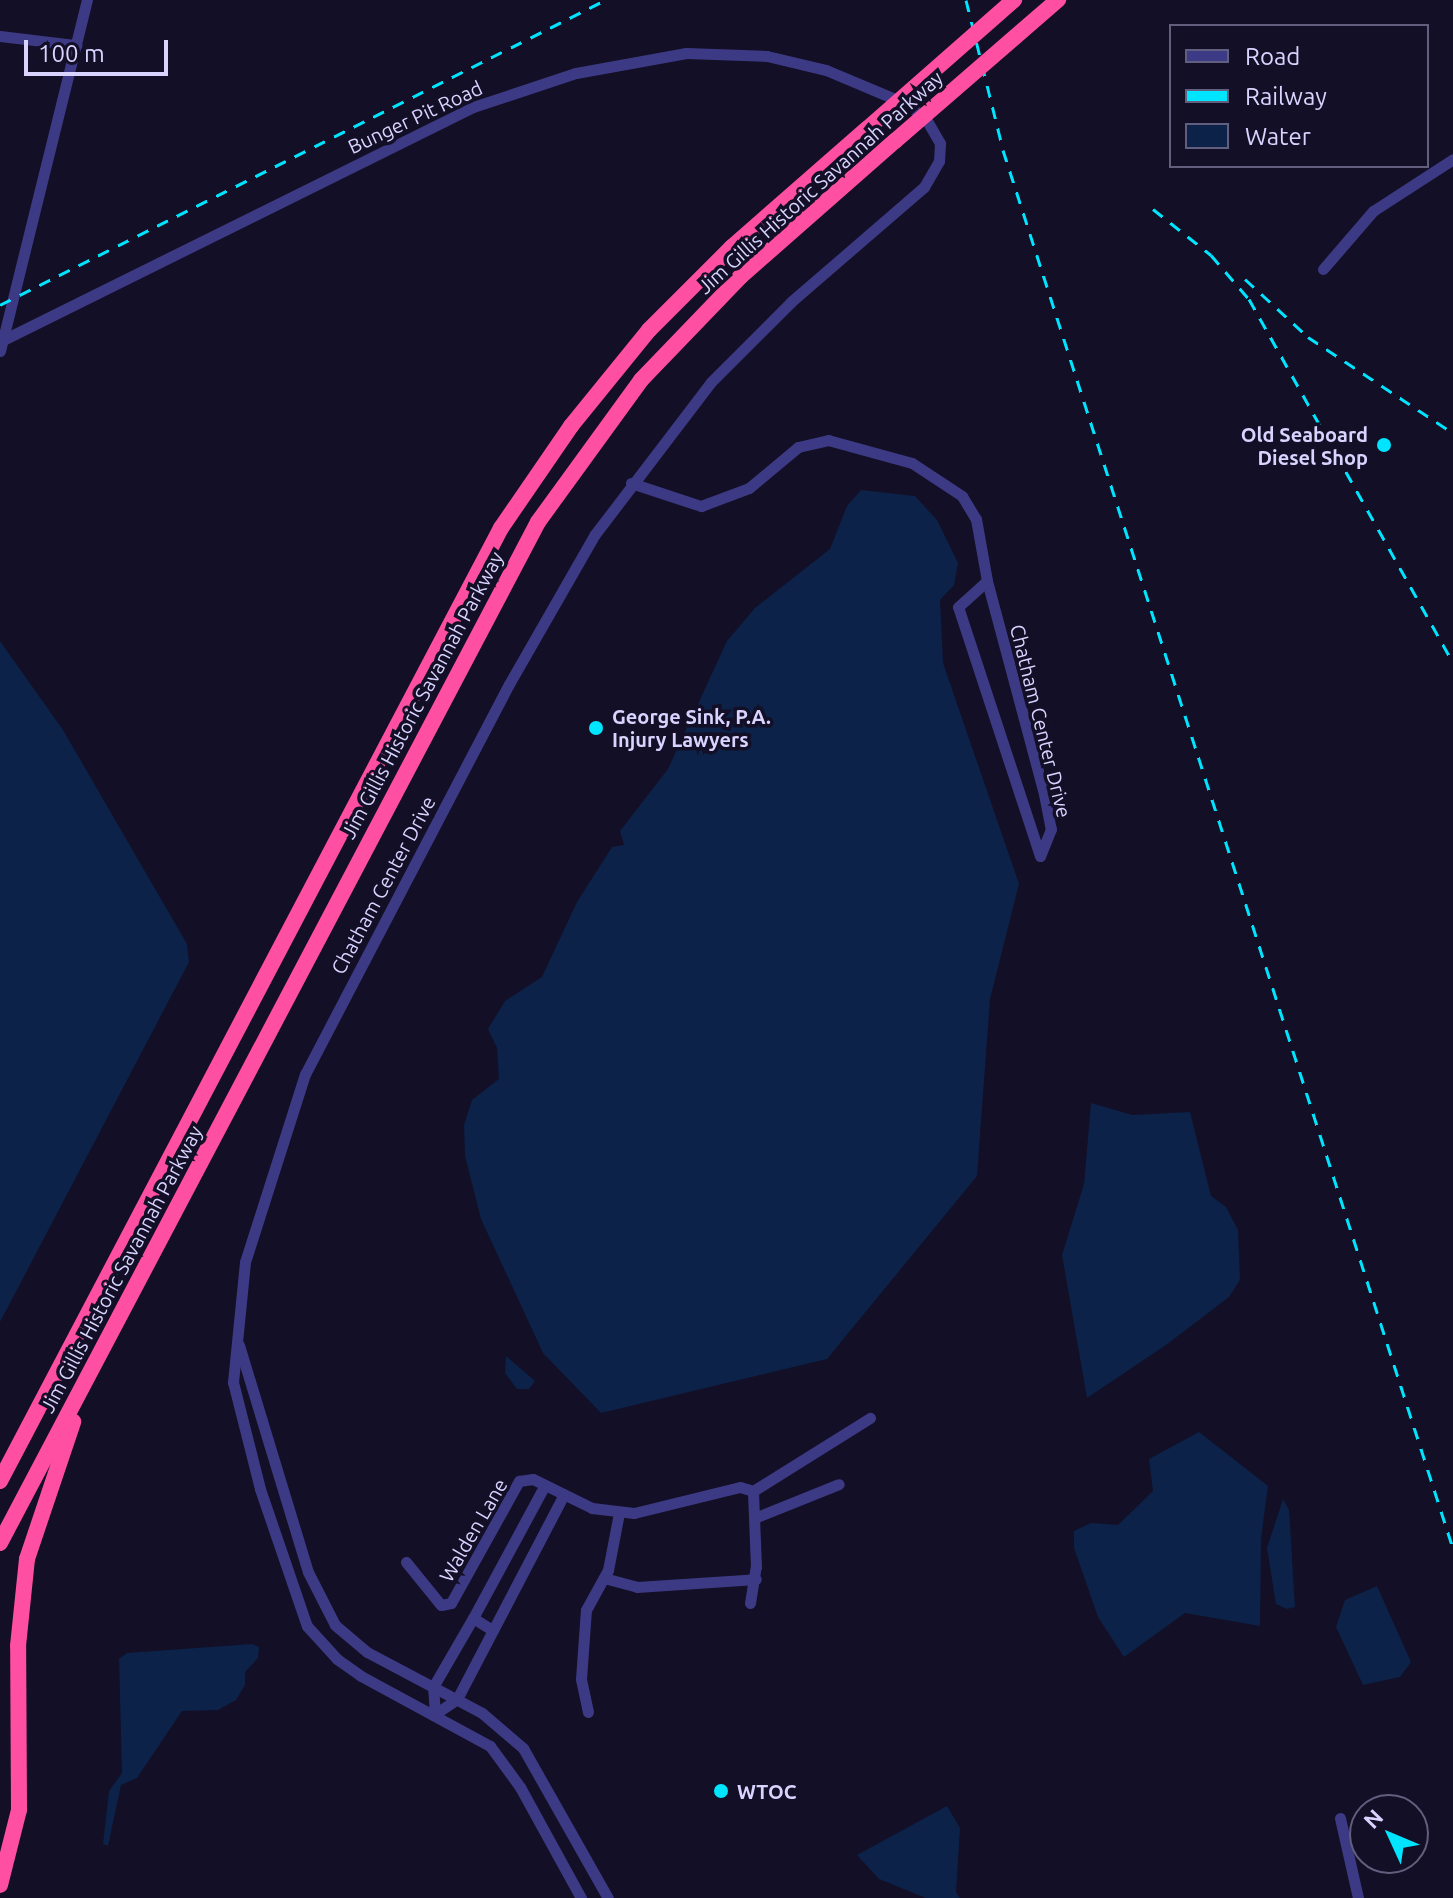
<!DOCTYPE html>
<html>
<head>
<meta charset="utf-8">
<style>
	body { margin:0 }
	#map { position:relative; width:1453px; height:1898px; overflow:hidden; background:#130f26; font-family:Ubuntu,sans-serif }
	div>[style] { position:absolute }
	.water>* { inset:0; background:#0c2248 }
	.minor>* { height:11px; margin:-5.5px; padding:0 5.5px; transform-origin:5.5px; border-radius:5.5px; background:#3d3a85 }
	.highway>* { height:16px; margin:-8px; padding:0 8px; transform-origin:8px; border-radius:8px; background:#ff4fa3 }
	.rail>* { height:3px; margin-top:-1.5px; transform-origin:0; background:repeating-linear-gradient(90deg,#00e5ff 0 12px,transparent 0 22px) }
	.highway-bridge>* { height:16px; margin:-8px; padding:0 8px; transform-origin:8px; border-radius:8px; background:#ff4fa3 }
	.dots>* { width:22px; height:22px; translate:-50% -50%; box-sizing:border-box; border:4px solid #130f26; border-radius:50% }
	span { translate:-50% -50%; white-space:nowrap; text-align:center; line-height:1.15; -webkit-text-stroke:7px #130f26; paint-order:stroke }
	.street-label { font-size:20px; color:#d9d4ff }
	.poi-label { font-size:20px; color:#d9d4ff; font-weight:700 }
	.right { translate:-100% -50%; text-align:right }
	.left { translate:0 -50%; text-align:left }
	.legend { position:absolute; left:1169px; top:24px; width:260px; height:144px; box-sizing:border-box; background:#130f26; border:2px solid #625e7d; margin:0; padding:10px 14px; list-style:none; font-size:24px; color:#d9d4ff }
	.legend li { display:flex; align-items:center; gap:16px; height:40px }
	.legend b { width:40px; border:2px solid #625e7d }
	.north { position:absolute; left:1349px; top:1794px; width:80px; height:80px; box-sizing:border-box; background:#130f26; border:2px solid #625e7d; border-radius:50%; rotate:314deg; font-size:22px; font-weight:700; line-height:32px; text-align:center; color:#d9d4ff }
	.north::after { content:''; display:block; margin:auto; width:28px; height:36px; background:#00e5ff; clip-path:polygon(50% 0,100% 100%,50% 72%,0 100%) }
	.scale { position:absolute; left:24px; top:40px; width:144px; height:36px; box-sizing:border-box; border:4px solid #d9d4ff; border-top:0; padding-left:10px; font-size:24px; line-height:28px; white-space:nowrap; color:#d9d4ff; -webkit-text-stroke:6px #130f26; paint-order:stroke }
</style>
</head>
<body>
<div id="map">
	<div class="water">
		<i style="clip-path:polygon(861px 490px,915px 496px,937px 520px,958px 563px,954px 585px,940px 600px,943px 663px,1019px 884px,990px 999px,977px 1176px,827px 1359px,601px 1413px,543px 1353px,481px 1219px,465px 1156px,464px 1125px,472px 1100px,499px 1079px,497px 1048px,488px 1029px,505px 1001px,542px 977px,577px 902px,612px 847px,624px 845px,620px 831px,668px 769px,727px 641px,755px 608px,830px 549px,847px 506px)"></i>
		<i style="clip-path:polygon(0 641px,63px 730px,187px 944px,189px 962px,0 1322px)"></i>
		<i style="clip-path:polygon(1091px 1103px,1132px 1115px,1190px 1112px,1211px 1196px,1226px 1207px,1238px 1230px,1240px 1280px,1229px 1297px,1166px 1345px,1087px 1398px,1062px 1255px,1084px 1184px)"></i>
		<i style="clip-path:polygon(506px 1356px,535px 1381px,529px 1389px,517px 1389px,505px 1373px)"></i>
		<i style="clip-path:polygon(1199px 1432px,1268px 1486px,1261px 1539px,1260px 1626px,1185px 1613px,1124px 1657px,1098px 1617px,1074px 1548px,1074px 1531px,1091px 1523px,1118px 1525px,1153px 1491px,1149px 1459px)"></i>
		<i style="clip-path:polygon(1283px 1499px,1289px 1510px,1295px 1607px,1287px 1609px,1276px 1604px,1267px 1548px)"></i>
		<i style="clip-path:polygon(1377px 1586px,1411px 1662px,1400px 1677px,1363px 1685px,1336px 1627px,1345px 1600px)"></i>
		<i style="clip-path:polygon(252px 1644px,259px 1647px,258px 1658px,245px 1672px,245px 1685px,236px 1700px,218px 1710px,182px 1711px,137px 1778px,121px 1785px,108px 1846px,103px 1844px,109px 1791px,122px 1773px,119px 1659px,127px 1653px)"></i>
		<i style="clip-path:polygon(947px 1806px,960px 1828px,956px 1892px,960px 1898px,926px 1898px,879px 1879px,857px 1855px)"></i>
	</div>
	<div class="minor">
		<i style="left:0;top:36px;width:77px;rotate:6.8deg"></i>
		<i style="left:1323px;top:269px;width:77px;rotate:-49.2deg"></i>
		<i style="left:1373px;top:211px;width:95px;rotate:-33deg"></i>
		<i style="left:3px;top:340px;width:525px;rotate:-26.37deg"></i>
		<i style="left:473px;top:107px;width:108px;rotate:-18.3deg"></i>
		<i style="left:576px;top:73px;width:112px;rotate:-10.3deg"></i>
		<i style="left:686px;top:53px;width:81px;rotate:2.1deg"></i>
		<i style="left:767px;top:56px;width:61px;rotate:13.3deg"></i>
		<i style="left:826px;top:70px;width:88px;rotate:22.8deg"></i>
		<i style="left:907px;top:104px;width:24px;rotate:38deg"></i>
		<i style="left:926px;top:119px;width:28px;rotate:60deg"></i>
		<i style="left:940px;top:143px;width:18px;rotate:93deg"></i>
		<i style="left:939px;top:161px;width:30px;rotate:120deg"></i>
		<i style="left:924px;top:187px;width:176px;rotate:139.2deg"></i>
		<i style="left:791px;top:302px;width:113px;rotate:135deg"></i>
		<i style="left:711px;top:382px;width:191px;rotate:127.3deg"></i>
		<i style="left:595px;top:534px;width:173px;rotate:119.8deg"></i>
		<i style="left:509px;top:684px;width:440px;rotate:117.6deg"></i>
		<i style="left:305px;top:1074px;width:197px;rotate:107.7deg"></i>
		<i style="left:245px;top:1262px;width:121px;rotate:95.7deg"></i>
		<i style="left:233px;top:1382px;width:110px;rotate:75.8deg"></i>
		<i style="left:260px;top:1489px;width:145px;rotate:71.1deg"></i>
		<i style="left:307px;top:1626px;width:45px;rotate:47.7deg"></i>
		<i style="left:337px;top:1659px;width:29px;rotate:35deg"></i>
		<i style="left:361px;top:1676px;width:147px;rotate:28.5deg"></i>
		<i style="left:490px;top:1746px;width:51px;rotate:53.8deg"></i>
		<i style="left:520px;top:1787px;width:127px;rotate:61.2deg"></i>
		<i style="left:0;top:351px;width:362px;rotate:-76.1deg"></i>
		<i style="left:631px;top:483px;width:74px;rotate:18.2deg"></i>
		<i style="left:701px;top:506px;width:51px;rotate:-20.6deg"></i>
		<i style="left:749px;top:488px;width:64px;rotate:-39.9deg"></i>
		<i style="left:798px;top:447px;width:31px;rotate:-13deg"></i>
		<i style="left:828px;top:440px;width:87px;rotate:15.3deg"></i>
		<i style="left:912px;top:463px;width:60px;rotate:33.4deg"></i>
		<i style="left:962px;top:496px;width:27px;rotate:59deg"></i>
		<i style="left:976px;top:519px;width:63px;rotate:79.9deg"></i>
		<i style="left:987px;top:581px;width:220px;rotate:75deg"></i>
		<i style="left:1044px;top:794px;width:36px;rotate:79deg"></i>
		<i style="left:1051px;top:829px;width:29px;rotate:112deg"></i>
		<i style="left:1040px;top:856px;width:262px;rotate:-108.2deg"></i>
		<i style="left:958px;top:607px;width:39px;rotate:-42deg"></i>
		<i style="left:239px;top:1345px;width:237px;rotate:73.1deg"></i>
		<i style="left:308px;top:1572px;width:59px;rotate:63deg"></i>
		<i style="left:335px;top:1625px;width:42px;rotate:40.2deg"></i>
		<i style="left:367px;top:1652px;width:130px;rotate:27.9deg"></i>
		<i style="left:482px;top:1713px;width:54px;rotate:40.5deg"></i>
		<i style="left:523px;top:1748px;width:172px;rotate:60.5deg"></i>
		<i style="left:757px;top:1517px;width:88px;rotate:-21.9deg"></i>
		<i style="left:406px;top:1562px;width:55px;rotate:50.9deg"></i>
		<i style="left:441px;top:1605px;width:10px;rotate:-11deg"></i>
		<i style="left:451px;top:1603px;width:140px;rotate:-60.9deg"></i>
		<i style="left:519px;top:1481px;width:14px;rotate:-8deg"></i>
		<i style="left:533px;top:1479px;width:66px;rotate:26.2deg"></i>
		<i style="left:592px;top:1508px;width:42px;rotate:6.8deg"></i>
		<i style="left:634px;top:1513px;width:109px;rotate:-13.8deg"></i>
		<i style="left:740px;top:1487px;width:14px;rotate:17deg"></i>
		<i style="left:753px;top:1491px;width:138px;rotate:-32deg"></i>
		<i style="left:604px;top:1578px;width:34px;rotate:15deg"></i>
		<i style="left:637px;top:1587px;width:119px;rotate:-3.8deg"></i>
		<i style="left:750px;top:1603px;width:36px;rotate:-81deg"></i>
		<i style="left:756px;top:1567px;width:76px;rotate:-92.3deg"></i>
		<i style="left:473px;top:1618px;width:151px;rotate:-61.6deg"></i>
		<i style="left:588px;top:1712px;width:34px;rotate:-102deg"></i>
		<i style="left:581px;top:1679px;width:69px;rotate:-85.9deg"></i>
		<i style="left:586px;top:1610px;width:46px;rotate:-61.2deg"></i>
		<i style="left:608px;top:1570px;width:58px;rotate:-79.1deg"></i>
		<i style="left:435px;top:1714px;width:27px;rotate:-34deg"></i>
		<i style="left:457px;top:1699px;width:231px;rotate:-62.4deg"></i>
		<i style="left:435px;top:1714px;width:27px;rotate:-94deg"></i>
		<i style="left:433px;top:1687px;width:80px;rotate:-59.9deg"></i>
		<i style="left:473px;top:1618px;width:22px;rotate:32deg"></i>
		<i style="left:1340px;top:1818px;width:82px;rotate:77.3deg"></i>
	</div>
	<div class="highway">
		<i style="left:0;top:1481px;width:1077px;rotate:-62.27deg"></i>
		<i style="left:501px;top:528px;width:124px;rotate:-55.5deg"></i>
		<i style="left:571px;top:426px;width:124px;rotate:-50.9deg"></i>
		<i style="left:649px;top:330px;width:117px;rotate:-45deg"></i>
		<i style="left:732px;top:247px;width:179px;rotate:-41.2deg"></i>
		<i style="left:0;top:1543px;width:1154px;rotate:-62.21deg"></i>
		<i style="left:538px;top:522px;width:175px;rotate:-54deg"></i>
		<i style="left:641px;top:380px;width:143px;rotate:-46.1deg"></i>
		<i style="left:740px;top:277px;width:206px;rotate:-41.3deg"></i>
		<i style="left:0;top:1885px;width:77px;rotate:-75.8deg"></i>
		<i style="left:19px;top:1810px;width:164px;rotate:-90.3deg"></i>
		<i style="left:18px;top:1646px;width:87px;rotate:-84.1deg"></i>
		<i style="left:27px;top:1559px;width:145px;rotate:-71.4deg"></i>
	</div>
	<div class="rail">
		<i style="left:966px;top:0;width:154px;rotate:76.1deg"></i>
		<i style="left:1003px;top:150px;width:1469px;rotate:72.16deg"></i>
		<i style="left:1153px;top:209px;width:74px;rotate:38.4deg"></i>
		<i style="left:1211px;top:255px;width:58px;rotate:49.2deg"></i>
		<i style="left:1249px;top:299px;width:416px;rotate:60.7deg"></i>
		<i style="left:1245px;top:279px;width:86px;rotate:42.6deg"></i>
		<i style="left:1308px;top:337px;width:174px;rotate:33.5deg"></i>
		<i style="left:0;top:305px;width:678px;rotate:-26.75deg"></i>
	</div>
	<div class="highway-bridge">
		<i style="left:867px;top:129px;width:196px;rotate:-41.3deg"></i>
		<i style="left:895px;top:141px;width:216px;rotate:-40.9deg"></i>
	</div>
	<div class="dots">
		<i style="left:1384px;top:445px;background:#00e5ff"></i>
		<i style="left:596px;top:728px;background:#00e5ff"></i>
		<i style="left:721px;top:1791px;background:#00e5ff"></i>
	</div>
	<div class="street-label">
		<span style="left:415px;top:117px;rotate:-25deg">Bunger Pit Road</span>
		<span style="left:820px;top:182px;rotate:-42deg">Jim Gillis Historic Savannah Parkway</span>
		<span style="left:422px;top:695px;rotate:-62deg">Jim Gillis Historic Savannah Parkway</span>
		<span style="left:1041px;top:721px;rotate:76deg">Chatham Center Drive</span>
		<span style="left:383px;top:885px;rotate:-62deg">Chatham Center Drive</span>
		<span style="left:121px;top:1269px;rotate:-62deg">Jim Gillis Historic Savannah Parkway</span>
		<span style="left:473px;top:1530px;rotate:-60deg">Walden Lane</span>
	</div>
	<div class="poi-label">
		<span class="right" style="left:1368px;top:446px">Old Seaboard<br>Diesel Shop</span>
		<span class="left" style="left:612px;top:728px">George Sink, P.A.<br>Injury Lawyers</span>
		<span class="left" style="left:737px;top:1791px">WTOC</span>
	</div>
	<ul class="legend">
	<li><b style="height:10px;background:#3d3a85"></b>Road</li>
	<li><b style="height:10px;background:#00e5ff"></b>Railway</li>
	<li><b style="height:22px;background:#0c2248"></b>Water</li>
	</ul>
	<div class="north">N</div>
	<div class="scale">100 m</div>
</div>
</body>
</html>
